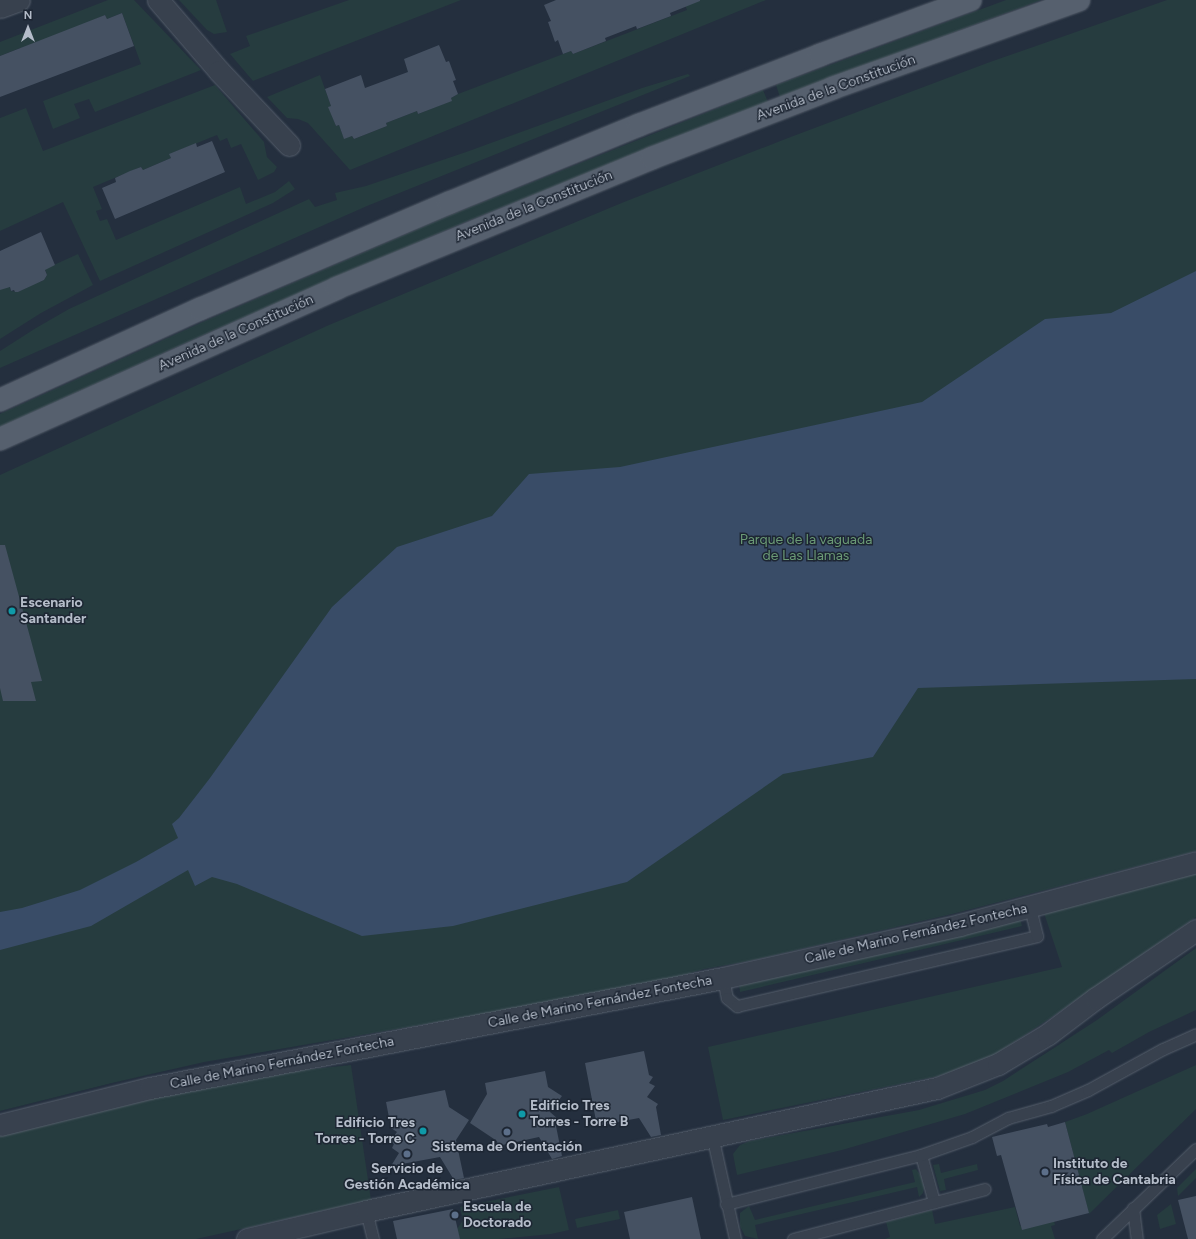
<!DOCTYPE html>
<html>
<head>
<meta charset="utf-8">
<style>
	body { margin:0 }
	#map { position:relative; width:1196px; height:1239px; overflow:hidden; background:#242f3e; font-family:Figtree,sans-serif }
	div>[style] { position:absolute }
	.green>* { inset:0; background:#263c3f }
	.water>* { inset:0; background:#394c67 }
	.building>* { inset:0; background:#455162 }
	.roads { filter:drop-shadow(0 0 1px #565f6c) drop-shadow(0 0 1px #565f6c) }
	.service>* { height:11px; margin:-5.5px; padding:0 5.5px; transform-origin:5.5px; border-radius:5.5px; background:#38414e }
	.minor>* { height:21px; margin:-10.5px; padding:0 10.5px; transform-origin:10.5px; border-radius:10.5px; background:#38414e }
	.primary>* { height:22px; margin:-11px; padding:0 11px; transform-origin:11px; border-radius:11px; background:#56606e }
	.dots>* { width:11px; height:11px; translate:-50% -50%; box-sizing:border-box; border:2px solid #1d2633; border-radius:50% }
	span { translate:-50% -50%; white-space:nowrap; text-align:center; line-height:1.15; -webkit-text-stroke:3px #1d2633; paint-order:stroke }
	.street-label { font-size:14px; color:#b4bcc9 }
	.park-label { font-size:14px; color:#6b9a76 }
	.poi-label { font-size:14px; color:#b4bcc9; font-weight:700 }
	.left { translate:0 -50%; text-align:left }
	.right { translate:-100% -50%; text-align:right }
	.north { position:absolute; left:8px; top:8px; width:40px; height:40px; -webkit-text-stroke:3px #1d2633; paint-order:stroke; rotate:0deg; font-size:11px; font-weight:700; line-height:16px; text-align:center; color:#b4bcc9 }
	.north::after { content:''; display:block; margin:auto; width:14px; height:18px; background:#b4bcc9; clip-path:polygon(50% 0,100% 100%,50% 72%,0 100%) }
</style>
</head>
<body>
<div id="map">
	<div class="green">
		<i style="clip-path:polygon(108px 0,134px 0,201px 70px,95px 112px,89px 99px,74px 104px,80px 118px,53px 129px,43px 101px,141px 64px,122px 13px,107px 19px,105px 15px,22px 51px,20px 48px,0 56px,0 42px)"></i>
		<i style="clip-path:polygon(179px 0,216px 0,227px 32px,214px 34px,207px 30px)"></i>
		<i style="clip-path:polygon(349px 0,461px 0,253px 81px,230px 54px,250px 46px,246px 36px)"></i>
		<i style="clip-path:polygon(683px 0,766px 0,350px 170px,308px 123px,298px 119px,287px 118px,267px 97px,320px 75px,331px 106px,329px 107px,336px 126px,339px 125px,344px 138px,352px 136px,354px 139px,387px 126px,386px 123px,417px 111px,418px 114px,451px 101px,451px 98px,458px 94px,571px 51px,573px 54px,687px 10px)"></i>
		<i style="clip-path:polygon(1006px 0,1041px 0,780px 97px,776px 85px)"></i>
		<i style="clip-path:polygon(1167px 0,1196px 0,1196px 851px,952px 914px,749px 961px,704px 969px,677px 977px,525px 1007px,204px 1062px,112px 1083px,0 1111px,0 475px,329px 325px,624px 202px,788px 138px,990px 62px)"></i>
		<i style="clip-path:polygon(688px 74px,690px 76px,367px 206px,0 368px,0 351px,36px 328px,69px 309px,309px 199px,315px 207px,337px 200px,335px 193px,366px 186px,469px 151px,642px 88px)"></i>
		<i style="clip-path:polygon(215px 85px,264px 142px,267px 157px,277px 167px,274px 172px,258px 180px,241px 144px,231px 148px,227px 138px,220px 141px,217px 135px,170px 154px,171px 158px,143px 170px,141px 167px,93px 187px,102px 209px,96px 211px,100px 221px,107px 219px,116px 240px,240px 187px,246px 204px,275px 192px,289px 181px,295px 189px,273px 203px,100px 281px,63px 202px,0 231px,0 118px,26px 108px,43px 151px)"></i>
		<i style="clip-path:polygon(763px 90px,768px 102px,458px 225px,210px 332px,0 427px,0 414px,205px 321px,453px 214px)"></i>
		<i style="clip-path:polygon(78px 254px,93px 285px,41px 313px,0 339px,0 289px,9px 286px,11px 291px,18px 292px,39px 281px,40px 282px,44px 280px,47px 275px,45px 269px)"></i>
		<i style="clip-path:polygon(1196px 873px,1196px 917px,1049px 1019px,988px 1059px,939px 1076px,723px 1120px,708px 1047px,1062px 967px,1044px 913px)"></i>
		<i style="clip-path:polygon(1020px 918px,1022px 926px,740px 992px,739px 984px)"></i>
		<i style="clip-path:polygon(1196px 948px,1196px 1010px,1149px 1032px,1112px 1053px,1109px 1050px,1068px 1072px,965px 1114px,842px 1150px,737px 1175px,733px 1154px,740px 1145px,750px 1141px,919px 1110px,985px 1090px,1003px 1081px,1097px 1020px)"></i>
		<i style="clip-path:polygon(351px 1065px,371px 1200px,196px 1239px,0 1239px,0 1135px,71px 1114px,263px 1074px)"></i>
		<i style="clip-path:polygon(1196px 1065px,1196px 1109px,1089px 1214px,1065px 1122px,1087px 1114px)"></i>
		<i style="clip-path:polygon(939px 1164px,941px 1173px,977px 1164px,978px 1170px,944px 1179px,946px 1190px,940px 1191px,933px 1165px)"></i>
		<i style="clip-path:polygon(916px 1169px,921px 1176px,924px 1186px,923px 1193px,919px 1197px,917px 1187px,755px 1225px,758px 1239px,745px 1236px,740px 1226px,740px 1213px,749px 1206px,755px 1220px,915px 1182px,912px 1170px)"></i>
		<i style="clip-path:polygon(1196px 1169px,1196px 1178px,1178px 1196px,1177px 1188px)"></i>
		<i style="clip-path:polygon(559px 1187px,569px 1230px,551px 1234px,499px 1239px,460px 1239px,457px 1229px,463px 1220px,460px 1207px)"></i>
		<i style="clip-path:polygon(1171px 1204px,1176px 1224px,1160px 1229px,1157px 1215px)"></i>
		<i style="clip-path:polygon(1015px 1207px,1020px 1226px,1054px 1221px,1055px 1225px,1051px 1226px,1055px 1239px,885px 1239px,890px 1237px,886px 1222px,932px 1210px,935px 1224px)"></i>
		<i style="clip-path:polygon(618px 1210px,620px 1219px,577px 1228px,575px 1219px)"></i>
	</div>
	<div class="water">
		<i style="clip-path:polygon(1196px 271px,1196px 679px,918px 688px,873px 757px,783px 774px,627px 882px,453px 926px,362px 936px,237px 884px,212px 877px,195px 886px,188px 870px,91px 926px,0 950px,0 912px,22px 908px,80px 890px,136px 862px,178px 838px,172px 824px,179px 818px,210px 778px,332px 607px,397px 547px,492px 516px,529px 474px,620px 467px,922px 402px,1045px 319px,1111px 313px)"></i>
	</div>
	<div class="building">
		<i style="clip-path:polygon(556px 0,700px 0,700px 1px,670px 13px,671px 16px,637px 29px,636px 26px,605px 38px,606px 41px,573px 54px,571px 51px,563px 54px,558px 40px,555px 42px,548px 22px,551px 21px,544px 5px)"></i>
		<i style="clip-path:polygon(122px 13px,134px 46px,0 97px,0 56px,105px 15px,107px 19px)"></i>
		<i style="clip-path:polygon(439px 45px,446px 62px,449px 61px,456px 80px,453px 81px,458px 94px,451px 98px,452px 101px,418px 114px,417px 111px,386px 123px,387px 126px,354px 139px,352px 136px,344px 139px,339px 125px,336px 126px,328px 107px,331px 106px,325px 89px,361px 75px,365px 88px,408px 72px,404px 59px)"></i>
		<i style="clip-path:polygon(212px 141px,225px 172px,115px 219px,102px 188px,116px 182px,115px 178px,130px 171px,141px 167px,143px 170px,171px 158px,169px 154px,196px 143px,197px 147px)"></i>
		<i style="clip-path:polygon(41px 232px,55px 265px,45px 270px,47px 275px,44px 280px,18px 292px,15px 292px,14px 290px,11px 291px,10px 287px,0 290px,0 251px)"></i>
		<i style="clip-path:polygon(0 545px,5px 545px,42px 681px,31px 682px,36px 701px,3px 701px,0 688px)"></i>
		<i style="clip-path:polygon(644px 1051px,649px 1075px,653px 1077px,649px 1083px,655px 1086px,647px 1097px,658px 1104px,656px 1107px,661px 1135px,651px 1137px,639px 1118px,597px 1126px,585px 1063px)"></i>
		<i style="clip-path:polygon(545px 1071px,548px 1087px,562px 1096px,550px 1112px,558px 1119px,554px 1124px,556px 1126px,562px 1156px,552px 1159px,539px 1137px,498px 1146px,497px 1141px,470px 1123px,487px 1094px,485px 1083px)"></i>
		<i style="clip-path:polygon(445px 1090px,449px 1107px,469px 1120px,456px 1140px,464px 1178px,454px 1180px,440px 1157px,391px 1166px,399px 1153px,392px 1148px,394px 1144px,390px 1141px,397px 1132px,391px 1128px,386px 1102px)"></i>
		<i style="clip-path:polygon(1065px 1122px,1089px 1213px,1022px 1230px,1001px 1155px,997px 1156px,992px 1137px,1047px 1124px,1048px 1127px)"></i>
		<i style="clip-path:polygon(1196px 1196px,1196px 1239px,1188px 1239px,1178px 1200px)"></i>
		<i style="clip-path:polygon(692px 1197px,701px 1239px,630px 1239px,624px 1212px)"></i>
		<i style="clip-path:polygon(453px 1209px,460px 1239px,397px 1239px,393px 1221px)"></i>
	</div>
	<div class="roads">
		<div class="service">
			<i style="left:723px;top:978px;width:20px;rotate:79deg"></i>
			<i style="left:727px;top:998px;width:13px;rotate:39deg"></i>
			<i style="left:737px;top:1006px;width:308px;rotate:-13.1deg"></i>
			<i style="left:1037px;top:936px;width:30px;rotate:-104deg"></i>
			<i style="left:712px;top:1135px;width:107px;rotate:77.5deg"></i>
			<i style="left:921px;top:1155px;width:49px;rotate:74.5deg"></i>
			<i style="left:726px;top:1204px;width:201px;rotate:-14.1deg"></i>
			<i style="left:921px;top:1155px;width:54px;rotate:-19.4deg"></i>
			<i style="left:972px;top:1137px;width:41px;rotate:-27.8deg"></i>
			<i style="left:1008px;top:1118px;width:45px;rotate:-15.6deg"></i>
			<i style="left:1051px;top:1106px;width:40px;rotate:-23.4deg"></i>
			<i style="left:1088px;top:1090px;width:85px;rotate:-28.7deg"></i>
			<i style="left:1163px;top:1049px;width:36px;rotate:-24deg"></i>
			<i style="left:1133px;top:1208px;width:31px;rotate:83deg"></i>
			<i style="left:366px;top:1211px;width:29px;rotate:76deg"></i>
			<i style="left:793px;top:1239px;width:198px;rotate:-14.6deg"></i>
			<i style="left:1102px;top:1239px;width:130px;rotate:-43.8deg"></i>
		</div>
		<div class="minor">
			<i style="left:158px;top:0;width:94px;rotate:49.3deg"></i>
			<i style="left:219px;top:71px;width:102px;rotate:46.6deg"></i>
			<i style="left:0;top:7px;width:20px;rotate:-20deg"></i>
			<i style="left:0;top:1125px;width:154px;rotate:-13.9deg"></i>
			<i style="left:150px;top:1088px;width:583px;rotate:-10.87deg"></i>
			<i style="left:723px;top:978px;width:243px;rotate:-12.6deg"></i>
			<i style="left:960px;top:925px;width:244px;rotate:-14.9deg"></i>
			<i style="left:247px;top:1239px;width:122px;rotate:-13.2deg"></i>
			<i style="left:366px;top:1211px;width:584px;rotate:-12.16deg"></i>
			<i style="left:937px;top:1088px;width:66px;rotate:-21.5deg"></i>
			<i style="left:998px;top:1064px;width:58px;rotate:-31deg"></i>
			<i style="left:1048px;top:1034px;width:60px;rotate:-36.9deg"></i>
			<i style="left:1096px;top:998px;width:121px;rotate:-34.2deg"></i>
		</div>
		<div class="primary">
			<i style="left:0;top:400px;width:220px;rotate:-24.5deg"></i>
			<i style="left:200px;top:309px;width:271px;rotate:-23.1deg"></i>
			<i style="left:449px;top:203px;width:205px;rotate:-22.3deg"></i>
			<i style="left:639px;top:125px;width:194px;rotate:-21.1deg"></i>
			<i style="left:820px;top:55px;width:160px;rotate:-20.1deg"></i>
			<i style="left:0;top:439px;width:369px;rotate:-24.1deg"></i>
			<i style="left:337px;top:288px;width:341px;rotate:-22.4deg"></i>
			<i style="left:652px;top:158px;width:194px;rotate:-21.1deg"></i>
			<i style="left:833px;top:88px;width:261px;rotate:-19.7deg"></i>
		</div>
	</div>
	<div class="dots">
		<i style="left:12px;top:611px;background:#0f9aa8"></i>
		<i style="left:522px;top:1114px;background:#0f9aa8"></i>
		<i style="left:423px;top:1131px;background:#0f9aa8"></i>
		<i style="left:507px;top:1132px;background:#5c6f8a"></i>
		<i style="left:407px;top:1154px;background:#5c6f8a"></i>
		<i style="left:1045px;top:1172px;background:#5c6f8a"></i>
		<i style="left:455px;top:1215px;background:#5c6f8a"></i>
	</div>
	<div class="street-label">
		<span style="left:836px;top:88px;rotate:-20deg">Avenida de la Constitución</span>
		<span style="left:534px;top:206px;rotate:-22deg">Avenida de la Constitución</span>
		<span style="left:236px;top:333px;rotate:-24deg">Avenida de la Constitución</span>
		<span style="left:916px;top:934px;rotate:-13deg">Calle de Marino Fernández Fontecha</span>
		<span style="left:600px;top:1002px;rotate:-11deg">Calle de Marino Fernández Fontecha</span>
		<span style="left:282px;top:1063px;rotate:-11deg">Calle de Marino Fernández Fontecha</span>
	</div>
	<div class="park-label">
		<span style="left:806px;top:548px">Parque de la vaguada<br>de Las Llamas</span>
	</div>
	<div class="poi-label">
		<span class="left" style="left:20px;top:611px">Escenario<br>Santander</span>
		<span class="left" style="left:530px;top:1114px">Edificio Tres<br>Torres - Torre B</span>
		<span class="right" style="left:415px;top:1131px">Edificio Tres<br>Torres - Torre C</span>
		<span style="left:507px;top:1147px">Sistema de Orientación</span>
		<span class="left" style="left:1053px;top:1172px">Instituto de<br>Física de Cantabria</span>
		<span style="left:407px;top:1177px">Servicio de<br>Gestión Académica</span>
		<span class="left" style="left:463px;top:1215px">Escuela de<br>Doctorado</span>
	</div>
	<div class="north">N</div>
</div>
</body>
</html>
